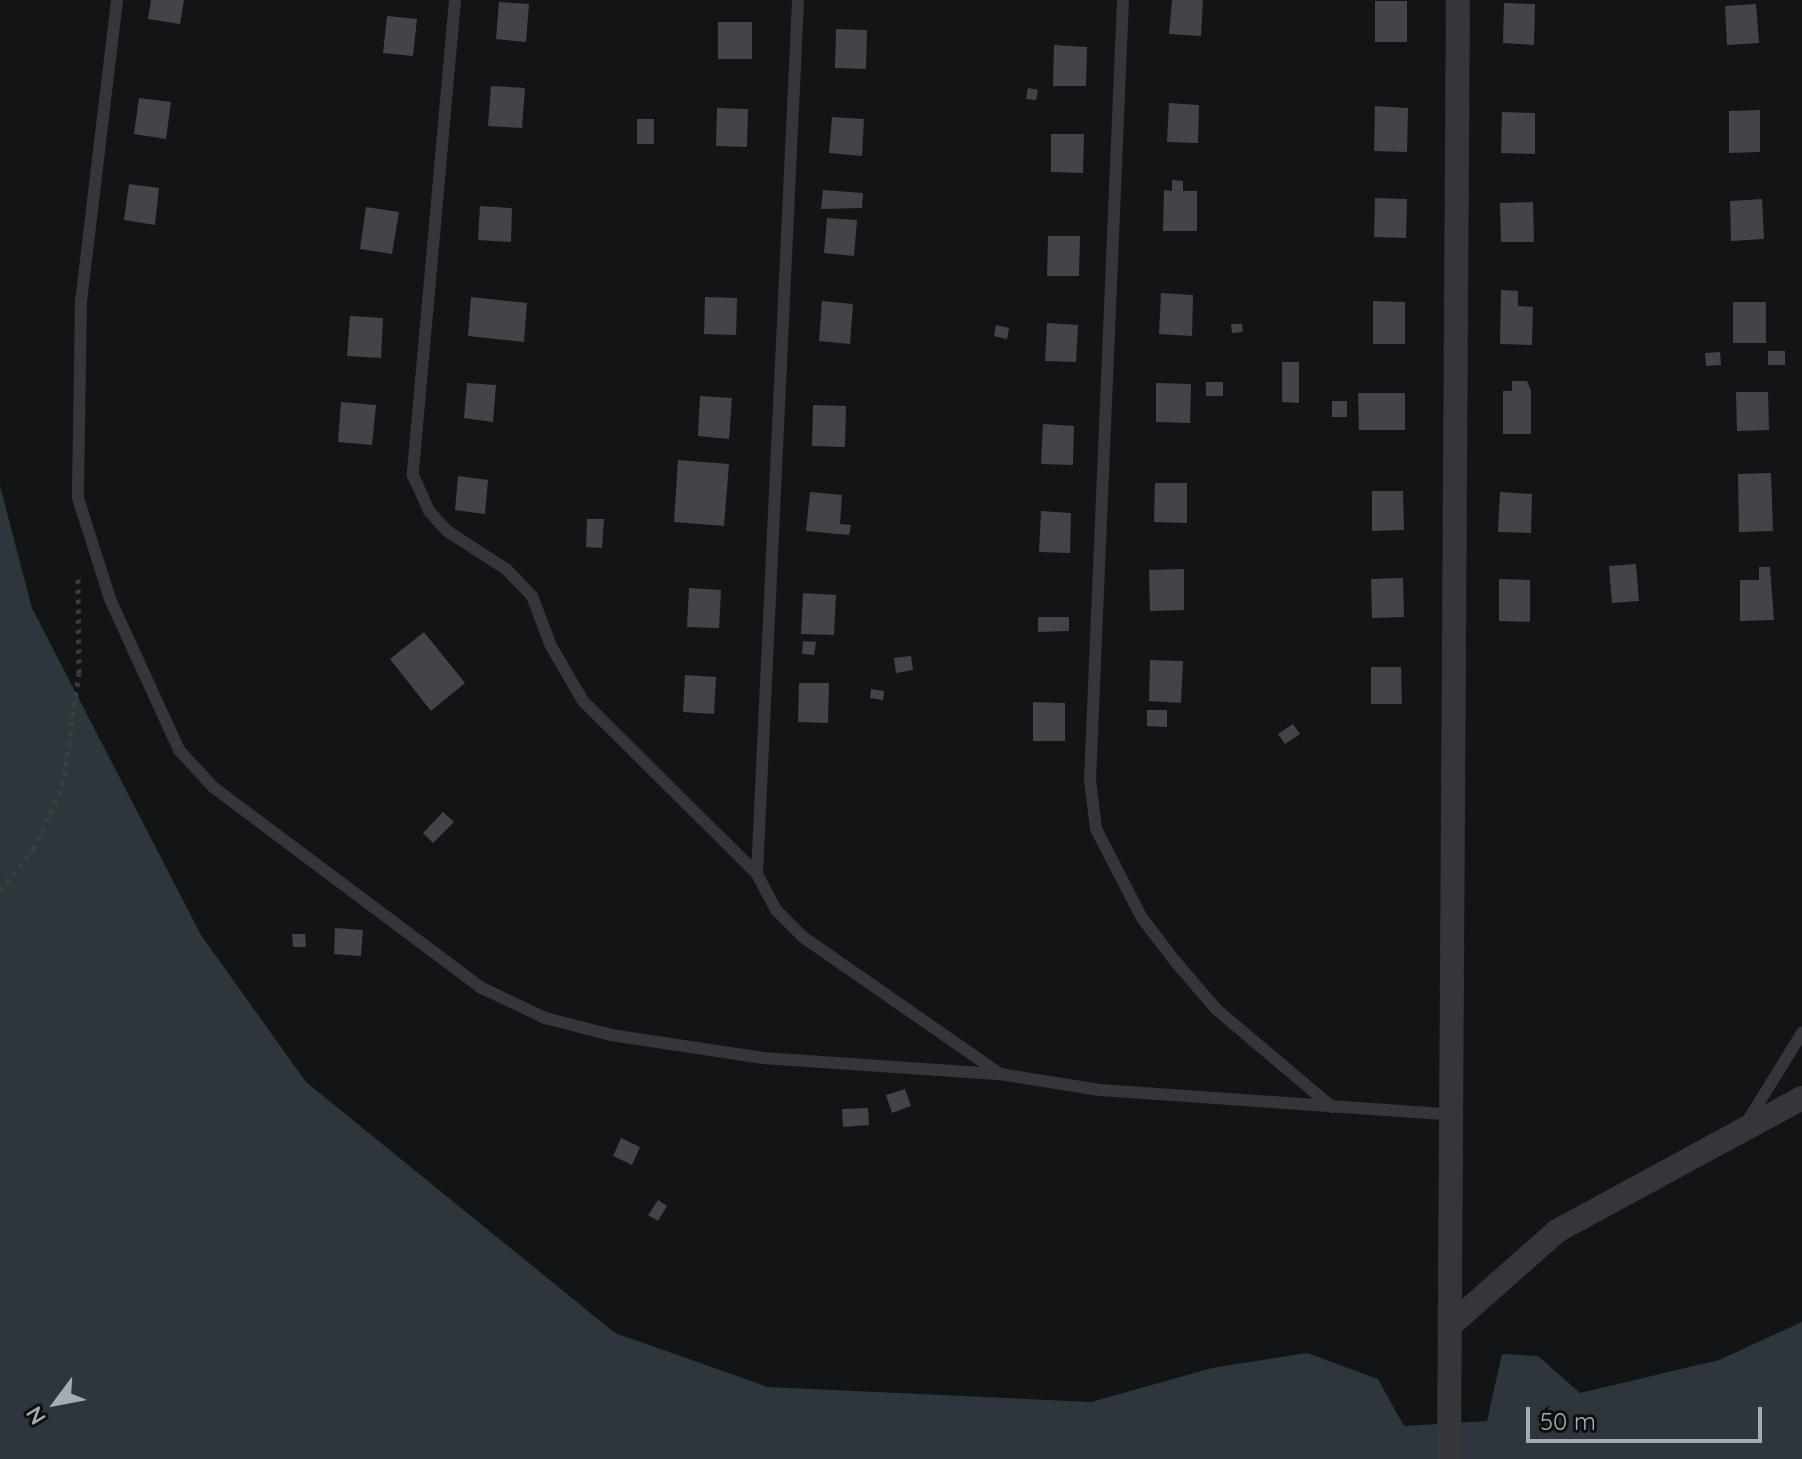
<!DOCTYPE html>
<html>
<head>
<meta charset="utf-8">
<style>
	body { margin:0 }
	#map { position:relative; width:1802px; height:1459px; overflow:hidden; background:#131415; font-family:Quicksand,sans-serif }
	div>[style] { position:absolute }
	.water>* { inset:0; background:#2c363b }
	.building>* { inset:0; background:#424448 }
	.path>* { height:5px; margin-top:-2.5px; transform-origin:0; background:repeating-linear-gradient(90deg,#3a3d41 0 4px,transparent 0 10px) }
	.lane>* { height:12px; margin:-6px; padding:0 6px; transform-origin:6px; border-radius:6px; background:#34363a }
	.street>* { height:24px; margin:-12px; padding:0 12px; transform-origin:12px; border-radius:12px; background:#34363a }
	span { translate:-50% -50%; white-space:nowrap; text-align:center; line-height:1.15; -webkit-text-stroke:8px #0e0f10; paint-order:stroke }
	.north { position:absolute; left:16px; top:1363px; width:80px; height:80px; -webkit-text-stroke:6px #0e0f10; paint-order:stroke; rotate:238deg; font-size:22px; font-weight:700; line-height:32px; text-align:center; color:#a5acb5 }
	.north::after { content:''; display:block; margin:auto; width:28px; height:36px; background:#a5acb5; clip-path:polygon(50% 0,100% 100%,50% 72%,0 100%) }
	.scale { position:absolute; left:1526px; top:1407px; width:236px; height:36px; box-sizing:border-box; border:4px solid #a5acb5; border-top:0; padding-left:10px; font-size:24px; line-height:28px; white-space:nowrap; color:#a5acb5; -webkit-text-stroke:6px #0e0f10; paint-order:stroke }
</style>
</head>
<body>
<div id="map">
	<div class="water">
		<i style="clip-path:polygon(0 486px,32px 608px,201px 935px,306px 1082px,615px 1333px,768px 1387px,1091px 1402px,1212px 1368px,1307px 1353px,1378px 1379px,1404px 1426px,1487px 1421px,1502px 1354px,1538px 1356px,1580px 1393px,1719px 1360px,1802px 1322px,1802px 1459px,0 1459px)"></i>
	</div>
	<div class="building">
		<i style="clip-path:polygon(151px 0,184px 0,180px 24px,148px 19px)"></i>
		<i style="clip-path:polygon(1172px 0,1203px 0,1201px 36px,1169px 34px)"></i>
		<i style="clip-path:polygon(1375px 1px,1407px 1px,1407px 42px,1375px 42px)"></i>
		<i style="clip-path:polygon(499px 2px,529px 4px,526px 42px,496px 39px)"></i>
		<i style="clip-path:polygon(1504px 3px,1535px 4px,1534px 45px,1503px 43px)"></i>
		<i style="clip-path:polygon(1756px 4px,1759px 43px,1727px 45px,1725px 6px)"></i>
		<i style="clip-path:polygon(387px 16px,417px 19px,413px 56px,383px 53px)"></i>
		<i style="clip-path:polygon(718px 22px,752px 22px,752px 59px,718px 59px)"></i>
		<i style="clip-path:polygon(836px 29px,867px 30px,866px 69px,835px 68px)"></i>
		<i style="clip-path:polygon(1054px 45px,1087px 47px,1086px 86px,1053px 86px)"></i>
		<i style="clip-path:polygon(491px 86px,525px 88px,522px 128px,488px 126px)"></i>
		<i style="clip-path:polygon(1028px 88px,1038px 90px,1036px 100px,1026px 99px)"></i>
		<i style="clip-path:polygon(139px 98px,171px 102px,166px 139px,134px 134px)"></i>
		<i style="clip-path:polygon(1169px 103px,1199px 105px,1198px 143px,1167px 142px)"></i>
		<i style="clip-path:polygon(1375px 106px,1408px 108px,1407px 152px,1374px 151px)"></i>
		<i style="clip-path:polygon(717px 108px,748px 109px,747px 147px,716px 146px)"></i>
		<i style="clip-path:polygon(1760px 110px,1760px 152px,1729px 153px,1729px 111px)"></i>
		<i style="clip-path:polygon(1502px 112px,1535px 113px,1535px 154px,1501px 153px)"></i>
		<i style="clip-path:polygon(832px 117px,864px 119px,862px 156px,829px 153px)"></i>
		<i style="clip-path:polygon(637px 119px,654px 119px,654px 144px,637px 144px)"></i>
		<i style="clip-path:polygon(1051px 134px,1084px 134px,1083px 173px,1051px 172px)"></i>
		<i style="clip-path:polygon(1172px 180px,1183px 181px,1183px 191px,1197px 191px,1197px 231px,1163px 231px,1164px 190px,1172px 191px)"></i>
		<i style="clip-path:polygon(129px 184px,159px 188px,155px 225px,124px 220px)"></i>
		<i style="clip-path:polygon(823px 190px,863px 193px,862px 208px,821px 209px)"></i>
		<i style="clip-path:polygon(1375px 198px,1407px 199px,1406px 238px,1374px 237px)"></i>
		<i style="clip-path:polygon(1762px 199px,1764px 239px,1731px 241px,1730px 201px)"></i>
		<i style="clip-path:polygon(1533px 202px,1534px 242px,1501px 242px,1500px 203px)"></i>
		<i style="clip-path:polygon(480px 206px,512px 208px,511px 242px,478px 240px)"></i>
		<i style="clip-path:polygon(366px 207px,399px 212px,392px 254px,360px 249px)"></i>
		<i style="clip-path:polygon(827px 218px,857px 220px,854px 256px,824px 253px)"></i>
		<i style="clip-path:polygon(1048px 236px,1080px 236px,1079px 276px,1047px 276px)"></i>
		<i style="clip-path:polygon(1501px 290px,1518px 291px,1518px 306px,1533px 307px,1532px 345px,1500px 344px)"></i>
		<i style="clip-path:polygon(1161px 293px,1193px 295px,1192px 336px,1159px 334px)"></i>
		<i style="clip-path:polygon(471px 297px,527px 303px,524px 342px,468px 336px)"></i>
		<i style="clip-path:polygon(705px 297px,737px 298px,736px 335px,704px 334px)"></i>
		<i style="clip-path:polygon(822px 301px,853px 304px,850px 344px,819px 341px)"></i>
		<i style="clip-path:polygon(1373px 301px,1405px 302px,1405px 344px,1373px 344px)"></i>
		<i style="clip-path:polygon(1733px 302px,1766px 302px,1766px 343px,1733px 343px)"></i>
		<i style="clip-path:polygon(350px 316px,383px 318px,381px 358px,347px 356px)"></i>
		<i style="clip-path:polygon(1047px 323px,1078px 325px,1076px 362px,1045px 361px)"></i>
		<i style="clip-path:polygon(1231px 324px,1242px 324px,1243px 332px,1232px 333px)"></i>
		<i style="clip-path:polygon(996px 325px,1009px 328px,1007px 339px,994px 336px)"></i>
		<i style="clip-path:polygon(1768px 351px,1785px 351px,1785px 365px,1768px 365px)"></i>
		<i style="clip-path:polygon(1720px 352px,1721px 365px,1706px 366px,1705px 353px)"></i>
		<i style="clip-path:polygon(1282px 362px,1299px 362px,1299px 403px,1282px 402px)"></i>
		<i style="clip-path:polygon(1512px 381px,1527px 381px,1531px 391px,1531px 434px,1503px 434px,1503px 391px,1512px 391px)"></i>
		<i style="clip-path:polygon(1206px 382px,1223px 382px,1223px 396px,1206px 396px)"></i>
		<i style="clip-path:polygon(467px 383px,496px 385px,493px 422px,464px 418px)"></i>
		<i style="clip-path:polygon(1156px 383px,1191px 384px,1190px 423px,1156px 422px)"></i>
		<i style="clip-path:polygon(1736px 392px,1768px 392px,1769px 430px,1737px 431px)"></i>
		<i style="clip-path:polygon(1358px 393px,1405px 393px,1405px 430px,1359px 430px)"></i>
		<i style="clip-path:polygon(700px 396px,732px 398px,729px 439px,698px 436px)"></i>
		<i style="clip-path:polygon(1332px 401px,1347px 401px,1347px 417px,1332px 417px)"></i>
		<i style="clip-path:polygon(341px 402px,376px 405px,372px 445px,338px 442px)"></i>
		<i style="clip-path:polygon(813px 405px,846px 406px,845px 447px,812px 446px)"></i>
		<i style="clip-path:polygon(1043px 424px,1074px 426px,1073px 465px,1041px 464px)"></i>
		<i style="clip-path:polygon(678px 460px,729px 464px,724px 526px,674px 522px)"></i>
		<i style="clip-path:polygon(1771px 473px,1773px 531px,1739px 532px,1738px 474px)"></i>
		<i style="clip-path:polygon(458px 476px,488px 480px,485px 514px,455px 510px)"></i>
		<i style="clip-path:polygon(1155px 483px,1187px 483px,1187px 523px,1154px 522px)"></i>
		<i style="clip-path:polygon(1372px 491px,1403px 491px,1404px 530px,1372px 531px)"></i>
		<i style="clip-path:polygon(810px 492px,842px 495px,840px 524px,851px 525px,849px 535px,806px 531px)"></i>
		<i style="clip-path:polygon(1500px 492px,1532px 494px,1531px 533px,1498px 532px)"></i>
		<i style="clip-path:polygon(1041px 511px,1071px 513px,1070px 553px,1039px 552px)"></i>
		<i style="clip-path:polygon(587px 519px,604px 519px,602px 548px,586px 547px)"></i>
		<i style="clip-path:polygon(1636px 564px,1639px 601px,1612px 603px,1609px 566px)"></i>
		<i style="clip-path:polygon(1759px 567px,1770px 567px,1774px 620px,1740px 621px,1740px 580px,1759px 580px)"></i>
		<i style="clip-path:polygon(1184px 569px,1184px 610px,1150px 611px,1149px 570px)"></i>
		<i style="clip-path:polygon(1403px 578px,1404px 617px,1372px 618px,1371px 579px)"></i>
		<i style="clip-path:polygon(1499px 579px,1530px 580px,1530px 622px,1499px 621px)"></i>
		<i style="clip-path:polygon(689px 588px,721px 590px,719px 628px,687px 627px)"></i>
		<i style="clip-path:polygon(803px 593px,836px 595px,834px 635px,801px 634px)"></i>
		<i style="clip-path:polygon(1038px 617px,1069px 617px,1069px 631px,1038px 632px)"></i>
		<i style="clip-path:polygon(424px 632px,465px 683px,431px 711px,390px 659px)"></i>
		<i style="clip-path:polygon(803px 641px,816px 642px,814px 655px,802px 654px)"></i>
		<i style="clip-path:polygon(911px 656px,913px 670px,896px 673px,894px 658px)"></i>
		<i style="clip-path:polygon(1150px 660px,1183px 661px,1181px 703px,1149px 701px)"></i>
		<i style="clip-path:polygon(1371px 667px,1401px 667px,1402px 704px,1371px 704px)"></i>
		<i style="clip-path:polygon(685px 675px,716px 677px,714px 714px,683px 712px)"></i>
		<i style="clip-path:polygon(799px 683px,829px 683px,828px 723px,798px 722px)"></i>
		<i style="clip-path:polygon(871px 689px,884px 691px,883px 700px,870px 698px)"></i>
		<i style="clip-path:polygon(1033px 702px,1065px 703px,1065px 741px,1033px 741px)"></i>
		<i style="clip-path:polygon(1147px 710px,1167px 710px,1167px 727px,1147px 726px)"></i>
		<i style="clip-path:polygon(1293px 724px,1300px 734px,1285px 744px,1278px 734px)"></i>
		<i style="clip-path:polygon(443px 812px,454px 822px,433px 843px,423px 833px)"></i>
		<i style="clip-path:polygon(335px 928px,363px 930px,361px 956px,334px 954px)"></i>
		<i style="clip-path:polygon(292px 934px,305px 934px,306px 947px,293px 947px)"></i>
		<i style="clip-path:polygon(905px 1089px,911px 1106px,892px 1113px,886px 1095px)"></i>
		<i style="clip-path:polygon(868px 1108px,869px 1125px,843px 1127px,842px 1109px)"></i>
		<i style="clip-path:polygon(621px 1138px,640px 1147px,632px 1165px,613px 1156px)"></i>
		<i style="clip-path:polygon(658px 1200px,667px 1206px,658px 1221px,648px 1215px)"></i>
	</div>
	<div class="path">
		<i style="left:0;top:890px;width:53px;rotate:-50.3deg"></i>
		<i style="left:34px;top:849px;width:70px;rotate:-65.6deg"></i>
		<i style="left:63px;top:785px;width:113px;rotate:-81.9deg"></i>
		<i style="left:79px;top:673px;width:98px;rotate:-90.6deg"></i>
	</div>
	<div class="lane">
		<i style="left:117px;top:0;width:302px;rotate:96.8deg"></i>
		<i style="left:81px;top:300px;width:198px;rotate:90.9deg"></i>
		<i style="left:78px;top:498px;width:106px;rotate:72.4deg"></i>
		<i style="left:110px;top:599px;width:166px;rotate:65.4deg"></i>
		<i style="left:179px;top:750px;width:50px;rotate:47.4deg"></i>
		<i style="left:213px;top:787px;width:334px;rotate:36.8deg"></i>
		<i style="left:480px;top:987px;width:72px;rotate:25.5deg"></i>
		<i style="left:545px;top:1018px;width:68px;rotate:14.4deg"></i>
		<i style="left:611px;top:1035px;width:154px;rotate:8.6deg"></i>
		<i style="left:763px;top:1058px;width:238px;rotate:3.9deg"></i>
		<i style="left:1000px;top:1074px;width:101px;rotate:9.1deg"></i>
		<i style="left:1100px;top:1090px;width:355px;rotate:4deg"></i>
		<i style="left:455px;top:0;width:477px;rotate:95.1deg"></i>
		<i style="left:413px;top:475px;width:39px;rotate:66deg"></i>
		<i style="left:429px;top:511px;width:27px;rotate:48deg"></i>
		<i style="left:447px;top:531px;width:70px;rotate:32.8deg"></i>
		<i style="left:506px;top:569px;width:37px;rotate:46deg"></i>
		<i style="left:532px;top:596px;width:53px;rotate:69.2deg"></i>
		<i style="left:551px;top:646px;width:64px;rotate:59.8deg"></i>
		<i style="left:583px;top:701px;width:245px;rotate:44.8deg"></i>
		<i style="left:757px;top:874px;width:41px;rotate:62.2deg"></i>
		<i style="left:776px;top:910px;width:38px;rotate:45deg"></i>
		<i style="left:803px;top:937px;width:236px;rotate:34.8deg"></i>
		<i style="left:1123px;top:0;width:781px;rotate:92.42deg"></i>
		<i style="left:1090px;top:780px;width:49px;rotate:83deg"></i>
		<i style="left:1096px;top:829px;width:100px;rotate:62.7deg"></i>
		<i style="left:1142px;top:918px;width:54px;rotate:52.5deg"></i>
		<i style="left:1175px;top:961px;width:63px;rotate:49.5deg"></i>
		<i style="left:1216px;top:1009px;width:152px;rotate:40.2deg"></i>
		<i style="left:757px;top:874px;width:875px;rotate:-87.31deg"></i>
		<i style="left:1747px;top:1122px;width:105px;rotate:-58.3deg"></i>
	</div>
	<div class="street">
		<i style="left:1452px;top:1324px;width:140px;rotate:-41.5deg"></i>
		<i style="left:1557px;top:1231px;width:279px;rotate:-28.5deg"></i>
		<i style="left:1449px;top:1459px;width:1459px;rotate:-89.65deg"></i>
	</div>
	<div class="north">N</div>
	<div class="scale">50 m</div>
</div>
</body>
</html>
